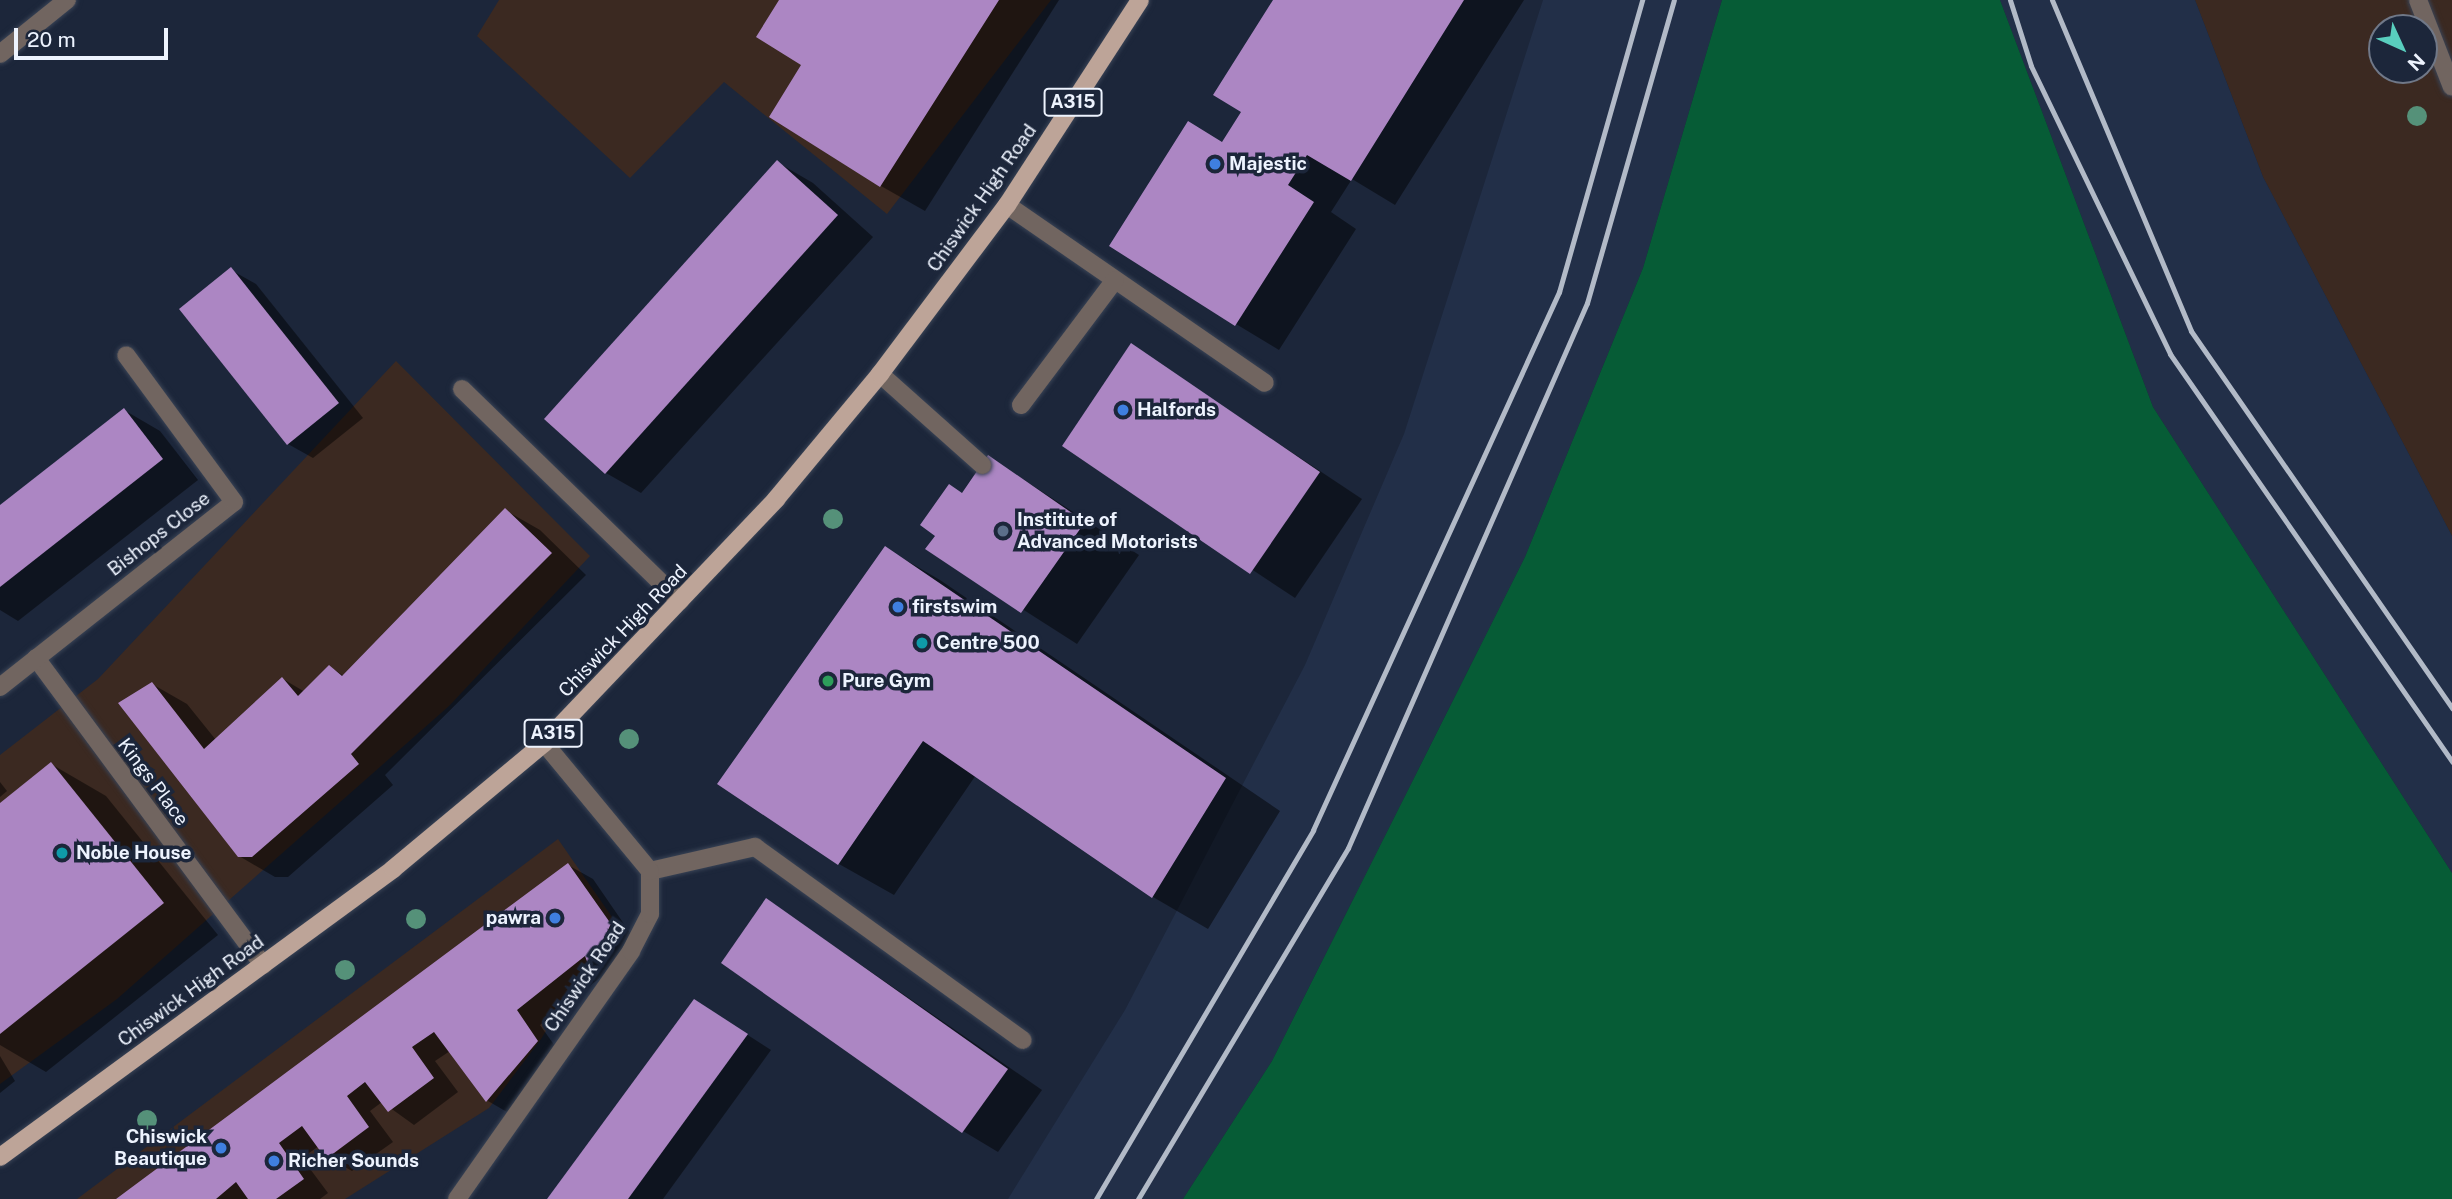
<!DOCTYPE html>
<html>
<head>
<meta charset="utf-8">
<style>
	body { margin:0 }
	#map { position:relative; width:2452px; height:1199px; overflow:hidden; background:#1c263a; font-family:"Public Sans",sans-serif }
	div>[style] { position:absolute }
	.commercial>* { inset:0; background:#3b2921 }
	.built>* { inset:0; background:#222f48 }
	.forest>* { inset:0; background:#065c36 }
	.shadow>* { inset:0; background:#0007 }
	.building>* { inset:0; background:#ac86c3 }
	.roads { filter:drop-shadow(0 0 2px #394355) drop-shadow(0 0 2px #394355) }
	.lane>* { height:18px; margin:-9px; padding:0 9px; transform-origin:9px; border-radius:9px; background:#716560 }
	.street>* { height:18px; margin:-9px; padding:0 9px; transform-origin:9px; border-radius:9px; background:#716560 }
	.primary>* { height:18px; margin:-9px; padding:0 9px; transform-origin:9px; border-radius:9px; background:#bda498 }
	.rail>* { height:5px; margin:-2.5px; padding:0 2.5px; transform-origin:2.5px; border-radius:2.5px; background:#b2bac7 }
	.trees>* { width:20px; height:20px; margin:-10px; border-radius:50%; background:#559179 }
	.dots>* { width:19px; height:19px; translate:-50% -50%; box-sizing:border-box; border:4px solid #1c263a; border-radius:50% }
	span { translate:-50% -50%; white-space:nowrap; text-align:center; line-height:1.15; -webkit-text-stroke:7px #1c263a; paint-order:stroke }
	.shield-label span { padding:2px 5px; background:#1c263a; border:2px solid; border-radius:5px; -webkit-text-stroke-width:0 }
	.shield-label { font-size:18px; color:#edf3fe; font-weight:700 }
	.poi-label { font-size:19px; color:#edf3fe; font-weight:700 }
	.left { translate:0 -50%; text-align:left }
	.right { translate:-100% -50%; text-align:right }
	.street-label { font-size:19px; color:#edf3fe }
	.north { position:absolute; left:2368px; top:14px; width:70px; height:70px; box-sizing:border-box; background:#1c263a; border:2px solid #707888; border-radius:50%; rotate:135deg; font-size:19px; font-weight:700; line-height:28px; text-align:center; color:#edf3fe }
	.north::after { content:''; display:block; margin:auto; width:24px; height:32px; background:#59cebe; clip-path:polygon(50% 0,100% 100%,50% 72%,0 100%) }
	.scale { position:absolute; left:14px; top:28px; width:154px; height:32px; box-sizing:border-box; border:4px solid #edf3fe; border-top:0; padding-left:9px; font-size:21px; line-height:24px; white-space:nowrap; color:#edf3fe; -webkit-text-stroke:5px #1c263a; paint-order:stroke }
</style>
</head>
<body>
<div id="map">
	<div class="commercial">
		<i style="clip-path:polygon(499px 0,1051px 0,887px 214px,724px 82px,630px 178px,477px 36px)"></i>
		<i style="clip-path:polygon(evenodd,2195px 0,2452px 0,2452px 536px,2263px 177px,2195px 0,2382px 28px,2424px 28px,2424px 70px,2382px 70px,2382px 28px)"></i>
		<i style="clip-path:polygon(396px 361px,590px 556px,449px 706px,117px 999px,0 1084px,0 755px,98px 679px)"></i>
		<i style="clip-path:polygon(558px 839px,614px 920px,541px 1039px,489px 1108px,345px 1199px,77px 1199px)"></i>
	</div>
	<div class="built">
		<i style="clip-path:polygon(1543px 0,1722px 0,1643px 268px,1525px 557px,1272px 1061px,1183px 1199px,1008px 1199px,1125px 1010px,1305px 665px,1404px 434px)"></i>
		<i style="clip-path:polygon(2000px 0,2195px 0,2263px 177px,2452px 536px,2452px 873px,2153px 407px)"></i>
	</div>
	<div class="forest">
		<i style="clip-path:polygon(1722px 0,2000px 0,2153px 407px,2452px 873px,2452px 1199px,1183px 1199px,1272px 1061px,1525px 557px,1643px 268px)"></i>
	</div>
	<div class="shadow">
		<i style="clip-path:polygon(781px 0,1059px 0,925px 211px,881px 186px,804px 65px)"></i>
		<i style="clip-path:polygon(1275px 0,1524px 0,1395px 205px,1352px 179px,1331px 212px,1356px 229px,1279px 350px,1236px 324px,1223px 143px,1243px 112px)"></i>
		<i style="clip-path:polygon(777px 162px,813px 183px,873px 237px,641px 493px,606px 473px,546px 419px)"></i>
		<i style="clip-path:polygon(231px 270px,256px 284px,363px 418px,313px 458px,288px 444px,182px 309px)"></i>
		<i style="clip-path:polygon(1132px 346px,1362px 499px,1295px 598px,1064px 445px)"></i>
		<i style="clip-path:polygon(124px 410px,160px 431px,198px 480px,18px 621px,0 610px,0 507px)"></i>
		<i style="clip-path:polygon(989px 457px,1139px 555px,1077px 644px,927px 548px)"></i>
		<i style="clip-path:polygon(505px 510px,540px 530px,586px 575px,385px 775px,393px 785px,288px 877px,275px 877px,239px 856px,152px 684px,187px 704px,216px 740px,283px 679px,305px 692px,330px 667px,344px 676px)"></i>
		<i style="clip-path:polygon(885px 548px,940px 580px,1280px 811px,1208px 929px,1153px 897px,976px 775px,894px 895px,839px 864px)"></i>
		<i style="clip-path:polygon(51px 764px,106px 796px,218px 935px,46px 1072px,0 1045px,0 805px)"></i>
		<i style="clip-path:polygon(0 782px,7px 791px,0 797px)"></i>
		<i style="clip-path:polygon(568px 865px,593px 879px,635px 940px,605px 974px,540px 1025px,562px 1056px,512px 1115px,488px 1101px,450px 1051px,435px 1061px,458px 1092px,414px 1125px,382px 1102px,370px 1111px,393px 1142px,352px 1171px,327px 1157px,319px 1146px,302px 1158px,328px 1193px,320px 1199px,119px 1199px)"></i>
		<i style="clip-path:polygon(767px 900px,1042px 1090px,998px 1152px,963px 1131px)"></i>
		<i style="clip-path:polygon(695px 1001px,771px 1050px,663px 1199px,549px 1199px)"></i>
		<i style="clip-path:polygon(0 1056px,15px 1081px,0 1093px)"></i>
	</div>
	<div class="building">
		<i style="clip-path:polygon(779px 0,999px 0,880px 187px,769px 117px,801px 65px,756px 37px)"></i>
		<i style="clip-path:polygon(1273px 0,1464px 0,1351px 181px,1307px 155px,1288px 185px,1314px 202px,1235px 326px,1109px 246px,1188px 121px,1222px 142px,1241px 112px,1213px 95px)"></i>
		<i style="clip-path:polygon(777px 160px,838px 215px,605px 474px,544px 419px)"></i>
		<i style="clip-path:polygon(231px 267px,339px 403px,287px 445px,179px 309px)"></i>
		<i style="clip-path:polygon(1131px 343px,1320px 472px,1250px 574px,1062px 446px)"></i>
		<i style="clip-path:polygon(124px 408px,163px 459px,0 587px,0 505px)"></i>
		<i style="clip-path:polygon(988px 455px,1085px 522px,1021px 613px,925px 549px,935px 536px,920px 525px,949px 484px,962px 493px)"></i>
		<i style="clip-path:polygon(505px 508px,552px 553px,351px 754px,359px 764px,252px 857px,238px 857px,118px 703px,152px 682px,204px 749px,282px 677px,298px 696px,329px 665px,342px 676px)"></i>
		<i style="clip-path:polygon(885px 546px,1226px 778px,1152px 898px,923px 741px,838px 865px,717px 784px)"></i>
		<i style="clip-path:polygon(51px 762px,164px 903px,0 1034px,0 803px)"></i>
		<i style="clip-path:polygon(568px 863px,611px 924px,589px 967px,585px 956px,517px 1010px,538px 1041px,486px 1102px,434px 1032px,412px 1047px,434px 1078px,388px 1112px,365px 1082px,347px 1096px,369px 1127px,326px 1159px,302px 1126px,279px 1143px,304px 1179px,276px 1199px,248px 1199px,236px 1182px,216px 1199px,116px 1199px)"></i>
		<i style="clip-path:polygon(766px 898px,1008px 1069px,962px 1133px,721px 963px)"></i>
		<i style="clip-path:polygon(694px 999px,748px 1034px,628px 1199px,547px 1199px)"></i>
	</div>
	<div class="roads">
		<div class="lane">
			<i style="left:1007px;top:205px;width:313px;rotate:34.6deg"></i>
			<i style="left:880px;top:374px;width:137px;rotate:41.7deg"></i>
			<i style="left:462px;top:389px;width:304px;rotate:44.2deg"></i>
			<i style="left:1021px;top:405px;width:156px;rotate:-53.1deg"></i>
			<i style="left:650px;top:871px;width:108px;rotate:-12.9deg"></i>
			<i style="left:755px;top:847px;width:330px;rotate:35.8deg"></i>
		</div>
		<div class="street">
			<i style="left:2418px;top:0;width:93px;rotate:68.7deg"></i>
			<i style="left:0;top:54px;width:86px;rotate:-38.9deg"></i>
			<i style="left:36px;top:658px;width:382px;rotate:53.5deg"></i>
			<i style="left:0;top:687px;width:298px;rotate:-38.3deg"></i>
			<i style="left:234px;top:502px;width:182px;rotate:-126.3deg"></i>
			<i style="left:457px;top:1199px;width:303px;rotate:-54.9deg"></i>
			<i style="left:631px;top:951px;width:42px;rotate:-62.8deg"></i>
			<i style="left:650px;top:914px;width:43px;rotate:-90deg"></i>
			<i style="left:650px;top:871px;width:166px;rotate:-129.6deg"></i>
		</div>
		<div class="primary">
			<i style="left:0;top:1157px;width:487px;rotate:-36.2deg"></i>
			<i style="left:393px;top:869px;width:197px;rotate:-39.8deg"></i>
			<i style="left:544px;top:743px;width:337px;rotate:-46.4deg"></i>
			<i style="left:776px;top:499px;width:163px;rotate:-50.2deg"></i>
			<i style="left:880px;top:374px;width:211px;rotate:-53.1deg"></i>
			<i style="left:1007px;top:205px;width:244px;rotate:-57deg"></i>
		</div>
	</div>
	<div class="rail">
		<i style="left:2010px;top:0;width:69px;rotate:72.3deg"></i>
		<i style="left:2031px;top:66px;width:320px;rotate:64.2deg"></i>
		<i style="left:2170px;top:354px;width:496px;rotate:55.3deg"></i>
		<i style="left:2052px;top:0;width:359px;rotate:67.2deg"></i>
		<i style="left:2191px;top:331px;width:459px;rotate:55.3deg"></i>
		<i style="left:1096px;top:1199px;width:428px;rotate:-59.5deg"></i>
		<i style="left:1313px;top:830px;width:592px;rotate:-65.43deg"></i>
		<i style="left:1559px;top:292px;width:304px;rotate:-74.1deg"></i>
		<i style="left:1138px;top:1199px;width:409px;rotate:-59.1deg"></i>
		<i style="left:1348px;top:848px;width:595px;rotate:-66.32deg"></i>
		<i style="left:1587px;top:303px;width:315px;rotate:-74deg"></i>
	</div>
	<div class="trees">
		<i style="left:2417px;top:116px"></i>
		<i style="left:833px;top:519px"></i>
		<i style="left:629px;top:739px"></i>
		<i style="left:416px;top:919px"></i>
		<i style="left:345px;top:970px"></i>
		<i style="left:147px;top:1120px"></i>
	</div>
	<div class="dots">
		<i style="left:1215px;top:164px;background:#3f7fe0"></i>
		<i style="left:1123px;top:410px;background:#3f7fe0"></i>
		<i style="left:1003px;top:531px;background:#5c6f8a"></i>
		<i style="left:898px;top:607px;background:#3f7fe0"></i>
		<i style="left:922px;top:643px;background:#0f9aa8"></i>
		<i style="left:828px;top:681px;background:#2e9e5b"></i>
		<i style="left:62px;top:853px;background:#0f9aa8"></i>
		<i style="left:555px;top:918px;background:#3f7fe0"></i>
		<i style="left:221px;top:1148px;background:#3f7fe0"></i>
		<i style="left:274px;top:1161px;background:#3f7fe0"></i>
	</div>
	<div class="shield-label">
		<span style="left:1073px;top:102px">A315</span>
		<span style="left:553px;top:733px">A315</span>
	</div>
	<div class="poi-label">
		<span class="left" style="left:1229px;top:164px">Majestic</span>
		<span class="left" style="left:1137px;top:410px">Halfords</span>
		<span class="left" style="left:1017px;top:531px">Institute of<br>Advanced Motorists</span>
		<span class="left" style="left:912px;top:607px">firstswim</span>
		<span class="left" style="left:936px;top:643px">Centre 500</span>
		<span class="left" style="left:842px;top:681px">Pure Gym</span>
		<span class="left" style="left:76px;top:853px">Noble House</span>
		<span class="right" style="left:541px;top:918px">pawra</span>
		<span class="right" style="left:207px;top:1148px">Chiswick<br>Beautique</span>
		<span class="left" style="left:288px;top:1161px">Richer Sounds</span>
	</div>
	<div class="street-label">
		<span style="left:982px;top:198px;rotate:-55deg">Chiswick High Road</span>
		<span style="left:159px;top:534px;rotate:-38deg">Bishops Close</span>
		<span style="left:623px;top:631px;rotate:-46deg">Chiswick High Road</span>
		<span style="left:153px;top:782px;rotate:53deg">Kings Place</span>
		<span style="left:585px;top:977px;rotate:-56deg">Chiswick Road</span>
		<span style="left:191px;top:991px;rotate:-36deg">Chiswick High Road</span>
	</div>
	<div class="north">N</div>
	<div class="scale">20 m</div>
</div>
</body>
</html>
